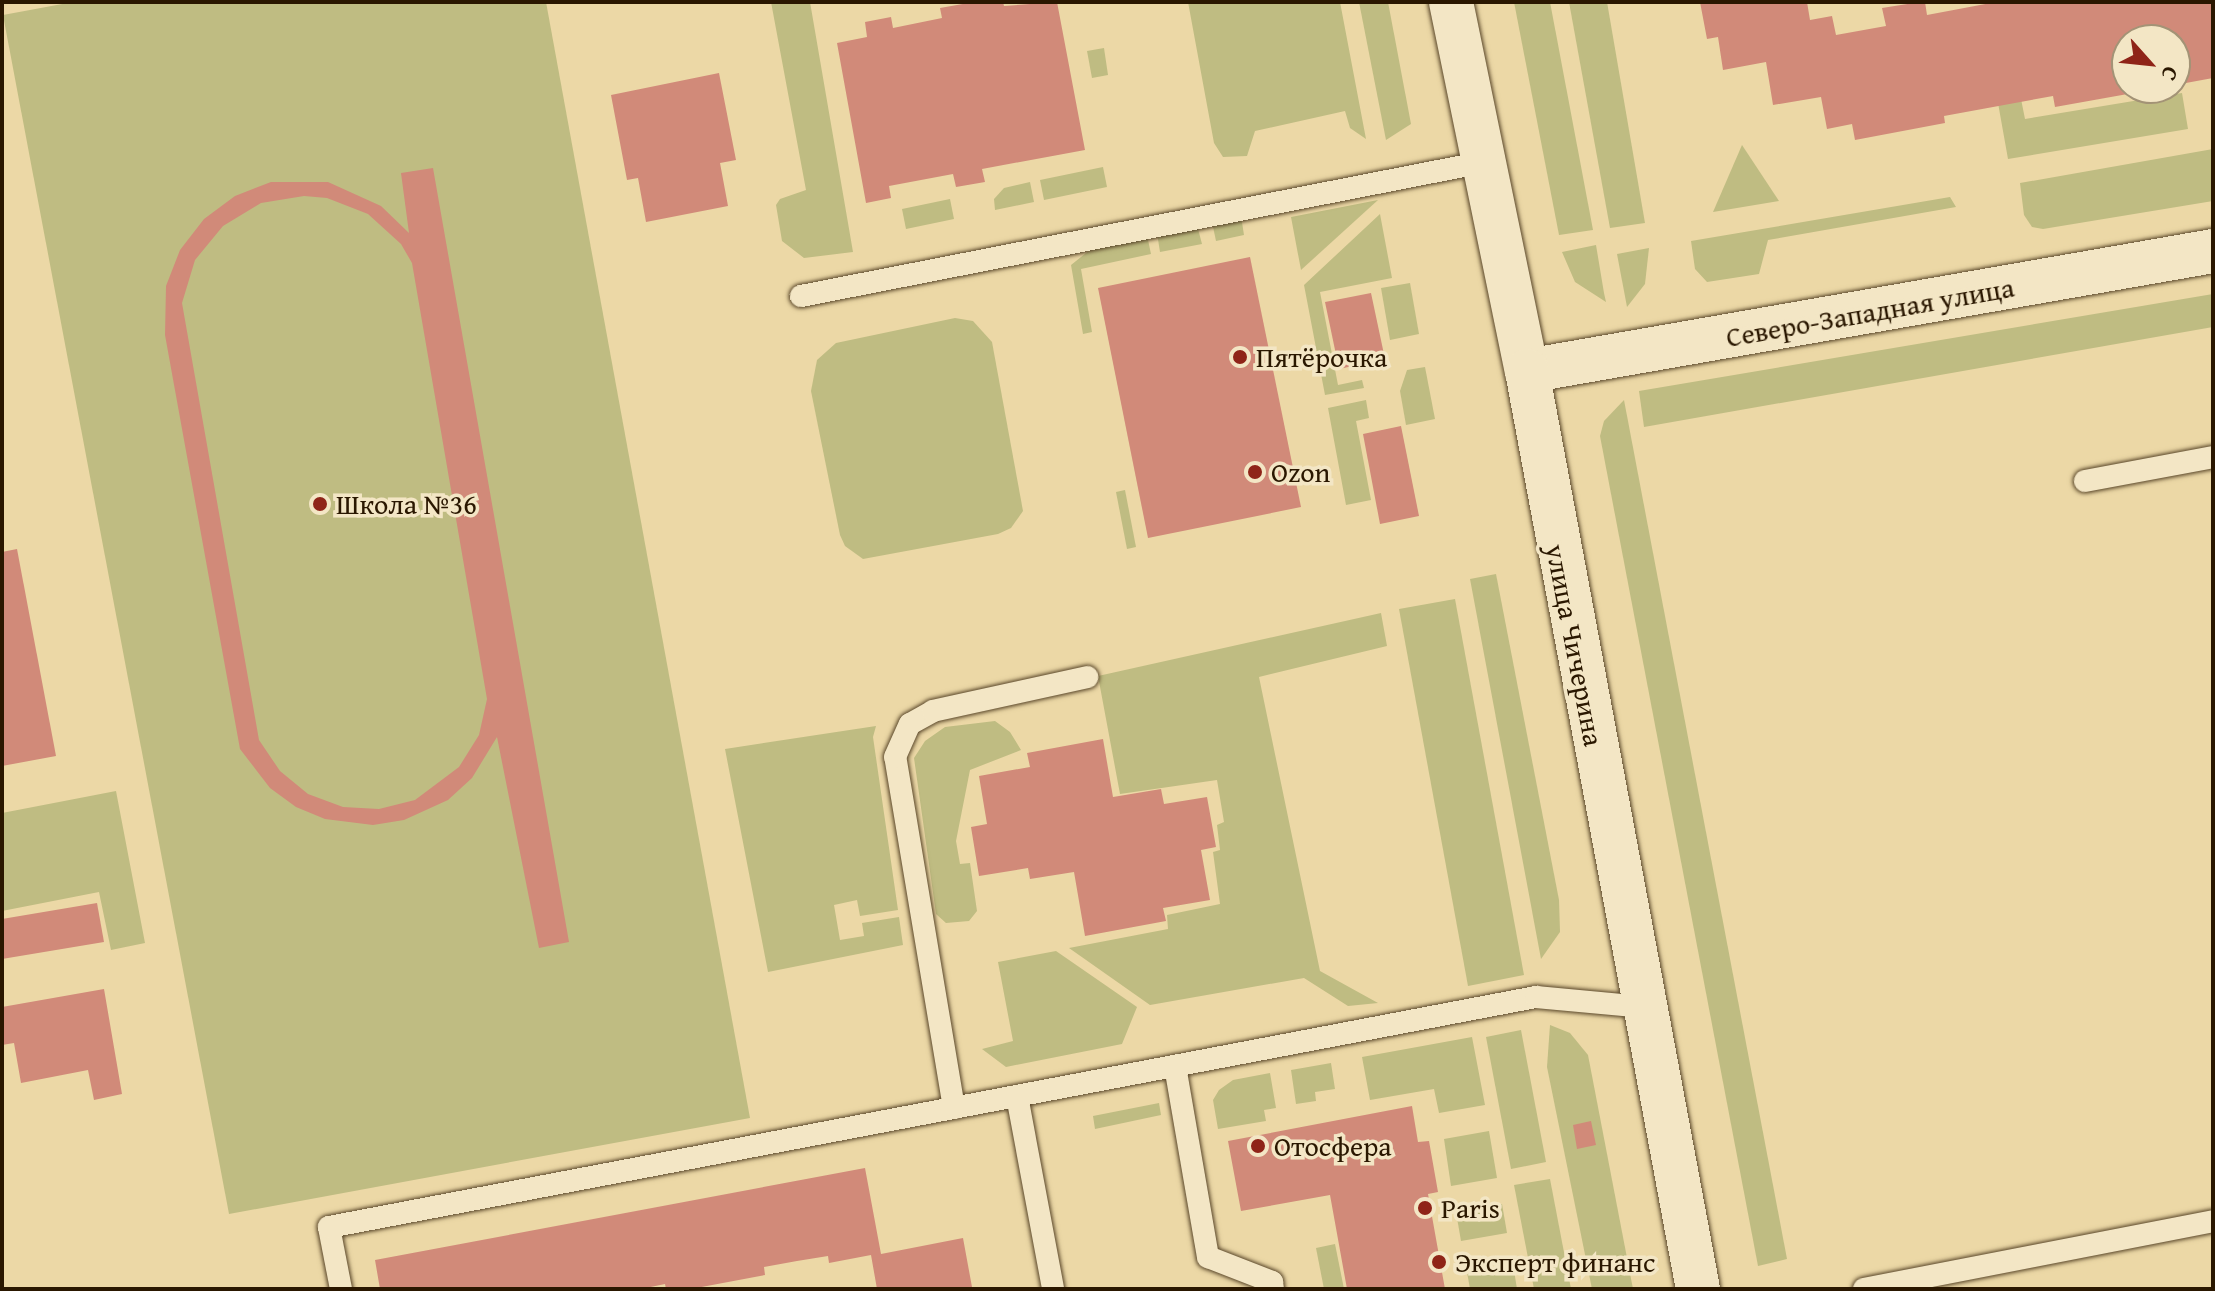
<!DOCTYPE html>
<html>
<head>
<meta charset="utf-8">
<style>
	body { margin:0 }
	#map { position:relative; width:2215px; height:1291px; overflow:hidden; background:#ecd8a6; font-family:"Gentium Book Plus",serif }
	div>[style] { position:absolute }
	.green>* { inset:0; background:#bfbc82 }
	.building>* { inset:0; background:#d18a79 }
	.roads { filter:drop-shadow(0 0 2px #5a472a) drop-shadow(0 0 2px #5a472a) }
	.lane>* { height:22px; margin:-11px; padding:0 11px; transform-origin:11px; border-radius:11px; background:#f3e6c5 }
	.street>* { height:44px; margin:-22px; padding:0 22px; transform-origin:22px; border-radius:22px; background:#f3e6c5 }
	.secondary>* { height:44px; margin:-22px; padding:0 22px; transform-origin:22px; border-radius:22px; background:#f3e6c5 }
	.dots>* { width:22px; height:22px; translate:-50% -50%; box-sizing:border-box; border:4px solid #f3e6c5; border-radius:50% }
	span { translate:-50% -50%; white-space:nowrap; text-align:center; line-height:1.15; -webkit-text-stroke:7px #f3e6c5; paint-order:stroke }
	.street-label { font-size:28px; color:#2a1700 }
	.poi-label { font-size:28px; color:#2a1700 }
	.left { translate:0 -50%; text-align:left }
	.frame { position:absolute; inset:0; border:4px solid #2a1700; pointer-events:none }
	.north { position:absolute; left:2111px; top:24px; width:80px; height:80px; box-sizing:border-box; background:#f3e6c5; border:2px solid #a39376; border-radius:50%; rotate:117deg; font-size:22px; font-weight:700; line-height:32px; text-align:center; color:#2a1700 }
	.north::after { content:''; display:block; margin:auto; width:28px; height:36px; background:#8f2418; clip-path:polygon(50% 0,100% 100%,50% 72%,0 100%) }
</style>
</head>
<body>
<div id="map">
	<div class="green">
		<i style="clip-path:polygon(73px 2px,546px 2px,750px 1118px,229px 1214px,3px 15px)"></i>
		<i style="clip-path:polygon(771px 2px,810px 2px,853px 252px,804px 258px,782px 241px,776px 205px,780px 199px,806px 190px)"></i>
		<i style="clip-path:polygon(1188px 2px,1340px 2px,1366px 139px,1350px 128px,1345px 111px,1255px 131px,1247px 156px,1223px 157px,1214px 143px)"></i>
		<i style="clip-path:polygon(1359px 2px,1388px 2px,1411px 124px,1386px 140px)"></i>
		<i style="clip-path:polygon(1514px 2px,1550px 2px,1593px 230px,1559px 235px)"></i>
		<i style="clip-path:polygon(1569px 2px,1607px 2px,1645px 223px,1610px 228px)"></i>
		<i style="clip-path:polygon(1104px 48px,1108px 75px,1092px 78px,1087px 51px)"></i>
		<i style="clip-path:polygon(2182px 93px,2188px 129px,2008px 159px,1998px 103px,2021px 99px,2025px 119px)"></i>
		<i style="clip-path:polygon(1742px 145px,1779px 201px,1713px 212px)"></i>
		<i style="clip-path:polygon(2213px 149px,2213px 201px,2043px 229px,2032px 227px,2024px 215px,2020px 183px)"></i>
		<i style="clip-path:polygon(1103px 167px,1107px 187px,1044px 200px,1040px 180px)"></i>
		<i style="clip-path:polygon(1030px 182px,1034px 202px,995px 210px,994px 199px,1004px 188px)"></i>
		<i style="clip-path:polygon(1950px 197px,1956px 207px,1768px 240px,1759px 274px,1707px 282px,1695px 269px,1691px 241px)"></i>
		<i style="clip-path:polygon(950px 199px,954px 219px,906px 229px,902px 209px)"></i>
		<i style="clip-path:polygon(1378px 200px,1301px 270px,1291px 217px)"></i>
		<i style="clip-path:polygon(1380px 214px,1392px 278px,1320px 292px,1338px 385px,1362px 380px,1364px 388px,1325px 395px,1304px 285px)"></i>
		<i style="clip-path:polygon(1241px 216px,1244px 235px,1216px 241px,1212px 222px)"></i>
		<i style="clip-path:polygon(1197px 225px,1202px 244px,1160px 252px,1157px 233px)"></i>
		<i style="clip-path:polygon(1147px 235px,1151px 254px,1081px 269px,1092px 332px,1083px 334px,1071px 265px,1091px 249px)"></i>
		<i style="clip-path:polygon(1596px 245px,1604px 293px,1606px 302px,1575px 282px,1562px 252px)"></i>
		<i style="clip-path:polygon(1649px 248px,1645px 284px,1627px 307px,1617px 254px)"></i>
		<i style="clip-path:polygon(1410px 283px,1419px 334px,1390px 340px,1381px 288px)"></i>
		<i style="clip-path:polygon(2213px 294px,2213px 327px,1644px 427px,1639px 391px)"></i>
		<i style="clip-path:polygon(955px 318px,973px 321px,992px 342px,1023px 511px,1011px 528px,998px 534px,863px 559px,845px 546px,840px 535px,811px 391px,817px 360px,836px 343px)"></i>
		<i style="clip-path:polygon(1425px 367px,1435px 419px,1406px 425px,1400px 391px,1407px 370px)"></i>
		<i style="clip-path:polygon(1366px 400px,1369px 418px,1356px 421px,1371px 500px,1346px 505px,1328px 408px)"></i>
		<i style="clip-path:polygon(1624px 400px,1787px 1259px,1758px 1266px,1600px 436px,1604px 421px)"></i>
		<i style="clip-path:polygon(1125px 490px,1136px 547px,1127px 549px,1116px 492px)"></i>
		<i style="clip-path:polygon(1496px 574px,1559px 900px,1560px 932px,1541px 959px,1470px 579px)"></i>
		<i style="clip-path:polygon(1455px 599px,1524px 975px,1468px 986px,1399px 609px)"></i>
		<i style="clip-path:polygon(1381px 613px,1387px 646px,1259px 677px,1320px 971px,1378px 1003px,1348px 1006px,1304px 978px,1150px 1005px,1069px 948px,1168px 929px,1167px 915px,1220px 904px,1213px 852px,1220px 850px,1217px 825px,1224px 822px,1217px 780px,1120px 794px,1098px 676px)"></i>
		<i style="clip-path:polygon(995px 721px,1010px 732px,1021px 750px,970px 770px,956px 841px,960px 864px,970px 863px,977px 911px,969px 921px,946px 923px,936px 914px,914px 758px,925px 741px,945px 727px)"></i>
		<i style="clip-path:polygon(876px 726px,873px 737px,898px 910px,860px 916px,857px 900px,834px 905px,840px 940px,864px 936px,862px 923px,899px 917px,903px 945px,768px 972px,725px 749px)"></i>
		<i style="clip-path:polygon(116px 791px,145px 943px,111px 950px,99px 892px,2px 911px,2px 813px)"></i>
		<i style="clip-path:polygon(1056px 951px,1137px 1007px,1122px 1044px,1006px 1067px,982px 1049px,1013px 1041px,998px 962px)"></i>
		<i style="clip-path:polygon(1550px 1025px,1570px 1033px,1588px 1055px,1633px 1289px,1592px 1289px,1547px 1067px)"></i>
		<i style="clip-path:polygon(1521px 1030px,1546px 1162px,1511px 1169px,1486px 1037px)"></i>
		<i style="clip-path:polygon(1472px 1037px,1485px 1105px,1439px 1113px,1434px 1089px,1370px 1100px,1362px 1057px)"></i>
		<i style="clip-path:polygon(1331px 1063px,1335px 1089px,1315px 1092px,1316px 1101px,1296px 1104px,1291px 1070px)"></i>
		<i style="clip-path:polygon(1270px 1073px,1276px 1108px,1264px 1110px,1266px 1121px,1218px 1129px,1213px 1100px,1219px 1090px,1233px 1080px)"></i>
		<i style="clip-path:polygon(1159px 1103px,1161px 1115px,1095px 1129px,1093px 1116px)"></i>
		<i style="clip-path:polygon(1489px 1131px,1497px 1178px,1451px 1186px,1444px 1139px)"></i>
		<i style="clip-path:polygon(1550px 1179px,1571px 1289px,1534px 1289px,1514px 1185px)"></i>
		<i style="clip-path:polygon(1502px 1204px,1507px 1233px,1461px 1241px,1456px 1212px)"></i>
		<i style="clip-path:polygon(1335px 1244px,1344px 1289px,1324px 1289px,1316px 1248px)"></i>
		<i style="clip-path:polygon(1513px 1264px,1517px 1289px,1470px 1289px,1467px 1272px)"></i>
	</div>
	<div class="building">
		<i style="clip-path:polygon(974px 2px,1003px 2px,1004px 6px,1057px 2px,1085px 150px,982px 169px,985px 182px,956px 187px,953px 174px,889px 186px,891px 198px,866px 203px,837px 43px,867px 37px,865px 22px,891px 17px,893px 28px,942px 18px,940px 8px)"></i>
		<i style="clip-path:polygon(1700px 2px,1807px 2px,1810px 20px,1832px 16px,1836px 35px,1886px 26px,1882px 8px,1920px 2px,1925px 2px,1927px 15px,1996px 2px,2213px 2px,2213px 78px,2175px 85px,2175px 40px,2127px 40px,2127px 88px,2150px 90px,2055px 107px,2053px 96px,1944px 116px,1945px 123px,1855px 140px,1852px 124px,1827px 129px,1821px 97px,1773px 105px,1766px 62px,1723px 70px,1718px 37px,1707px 39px)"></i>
		<i style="clip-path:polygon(719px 73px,736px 160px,720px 163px,728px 206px,646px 222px,638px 178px,627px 180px,611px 95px)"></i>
		<i style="clip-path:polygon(evenodd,433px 168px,569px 942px,539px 948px,497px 737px,472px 778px,448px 800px,404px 820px,373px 825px,325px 819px,296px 807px,270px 788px,240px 749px,165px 335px,166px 286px,180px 250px,204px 219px,235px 196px,271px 182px,328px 182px,381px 206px,409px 233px,401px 173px,433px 168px,304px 196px,327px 198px,368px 214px,401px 244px,412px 263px,487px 699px,479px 735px,459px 767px,415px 800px,379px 809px,343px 807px,308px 794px,280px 771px,259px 740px,182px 303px,195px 260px,223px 226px,261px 203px,304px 196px)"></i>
		<i style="clip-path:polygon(1250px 257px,1301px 507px,1148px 538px,1098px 288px)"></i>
		<i style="clip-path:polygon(1371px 293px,1385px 359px,1339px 369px,1325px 302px)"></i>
		<i style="clip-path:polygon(1401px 426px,1419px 516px,1380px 524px,1363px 434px)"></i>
		<i style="clip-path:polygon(17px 549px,56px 756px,2px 766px,2px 552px)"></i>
		<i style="clip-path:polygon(1103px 739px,1113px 797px,1161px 789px,1164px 804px,1207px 797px,1216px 847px,1201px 850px,1210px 900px,1163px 908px,1166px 921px,1085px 936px,1074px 872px,1030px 879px,1028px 868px,979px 876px,971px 827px,987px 824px,979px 776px,1030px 767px,1027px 753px)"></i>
		<i style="clip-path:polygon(97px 903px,104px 942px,2px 959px,2px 919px)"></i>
		<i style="clip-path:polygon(104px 989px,122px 1094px,94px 1100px,88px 1070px,21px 1083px,14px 1043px,2px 1045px,2px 1007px)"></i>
		<i style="clip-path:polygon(1412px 1106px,1418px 1142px,1429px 1141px,1438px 1192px,1428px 1194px,1445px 1289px,1347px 1289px,1330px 1195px,1241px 1211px,1228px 1141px)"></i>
		<i style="clip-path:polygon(1591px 1121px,1596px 1145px,1577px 1149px,1573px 1125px)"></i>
		<i style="clip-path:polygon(865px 1168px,881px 1254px,963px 1238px,972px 1287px,877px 1289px,871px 1255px,829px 1263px,828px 1256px,797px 1261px,764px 1267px,765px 1275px,691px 1289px,666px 1289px,665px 1284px,641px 1289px,380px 1289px,375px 1260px)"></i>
	</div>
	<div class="roads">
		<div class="lane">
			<i style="left:801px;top:296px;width:696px;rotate:-11.1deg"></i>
			<i style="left:2085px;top:481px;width:130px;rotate:-10.6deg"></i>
			<i style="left:1175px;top:1066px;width:194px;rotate:80.2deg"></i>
			<i style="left:1208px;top:1257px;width:69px;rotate:21.3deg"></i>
			<i style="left:1272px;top:1282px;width:7px;rotate:82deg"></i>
			<i style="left:1017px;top:1096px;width:196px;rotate:79.4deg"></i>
			<i style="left:954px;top:1108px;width:356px;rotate:-99.5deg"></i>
			<i style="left:895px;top:757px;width:36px;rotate:-66deg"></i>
			<i style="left:910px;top:724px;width:26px;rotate:-29deg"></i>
			<i style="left:933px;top:711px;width:158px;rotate:-12.4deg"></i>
			<i style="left:341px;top:1289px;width:63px;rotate:-101deg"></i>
			<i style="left:329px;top:1227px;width:1229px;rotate:-10.79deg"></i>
			<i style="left:1536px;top:997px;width:107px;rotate:5.3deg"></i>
			<i style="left:1864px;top:1289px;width:356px;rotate:-11deg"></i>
		</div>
		<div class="street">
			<i style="left:1527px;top:371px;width:696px;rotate:-9.92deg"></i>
		</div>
		<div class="secondary">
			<i style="left:1451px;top:2px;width:377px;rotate:78.4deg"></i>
			<i style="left:1527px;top:371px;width:934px;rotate:79.45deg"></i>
		</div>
	</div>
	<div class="dots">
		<i style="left:1240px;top:357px;background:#8f2418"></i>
		<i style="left:1255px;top:472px;background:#8f2418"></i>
		<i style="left:320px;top:504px;background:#8f2418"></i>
		<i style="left:1258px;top:1146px;background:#8f2418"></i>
		<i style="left:1425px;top:1208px;background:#8f2418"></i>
		<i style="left:1439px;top:1262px;background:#8f2418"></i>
	</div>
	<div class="street-label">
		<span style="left:1870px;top:312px;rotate:-10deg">Северо-Западная улица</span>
		<span style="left:1575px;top:645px;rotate:79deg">улица Чичерина</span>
	</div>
	<div class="poi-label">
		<span class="left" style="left:1256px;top:357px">Пятёрочка</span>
		<span class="left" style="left:1271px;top:472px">Ozon</span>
		<span class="left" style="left:336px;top:504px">Школа №36</span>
		<span class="left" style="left:1274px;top:1146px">Отосфера</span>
		<span class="left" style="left:1441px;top:1208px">Paris</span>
		<span class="left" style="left:1455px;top:1262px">Эксперт финанс</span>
	</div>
	<div class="frame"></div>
	<div class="north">С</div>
</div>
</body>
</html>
